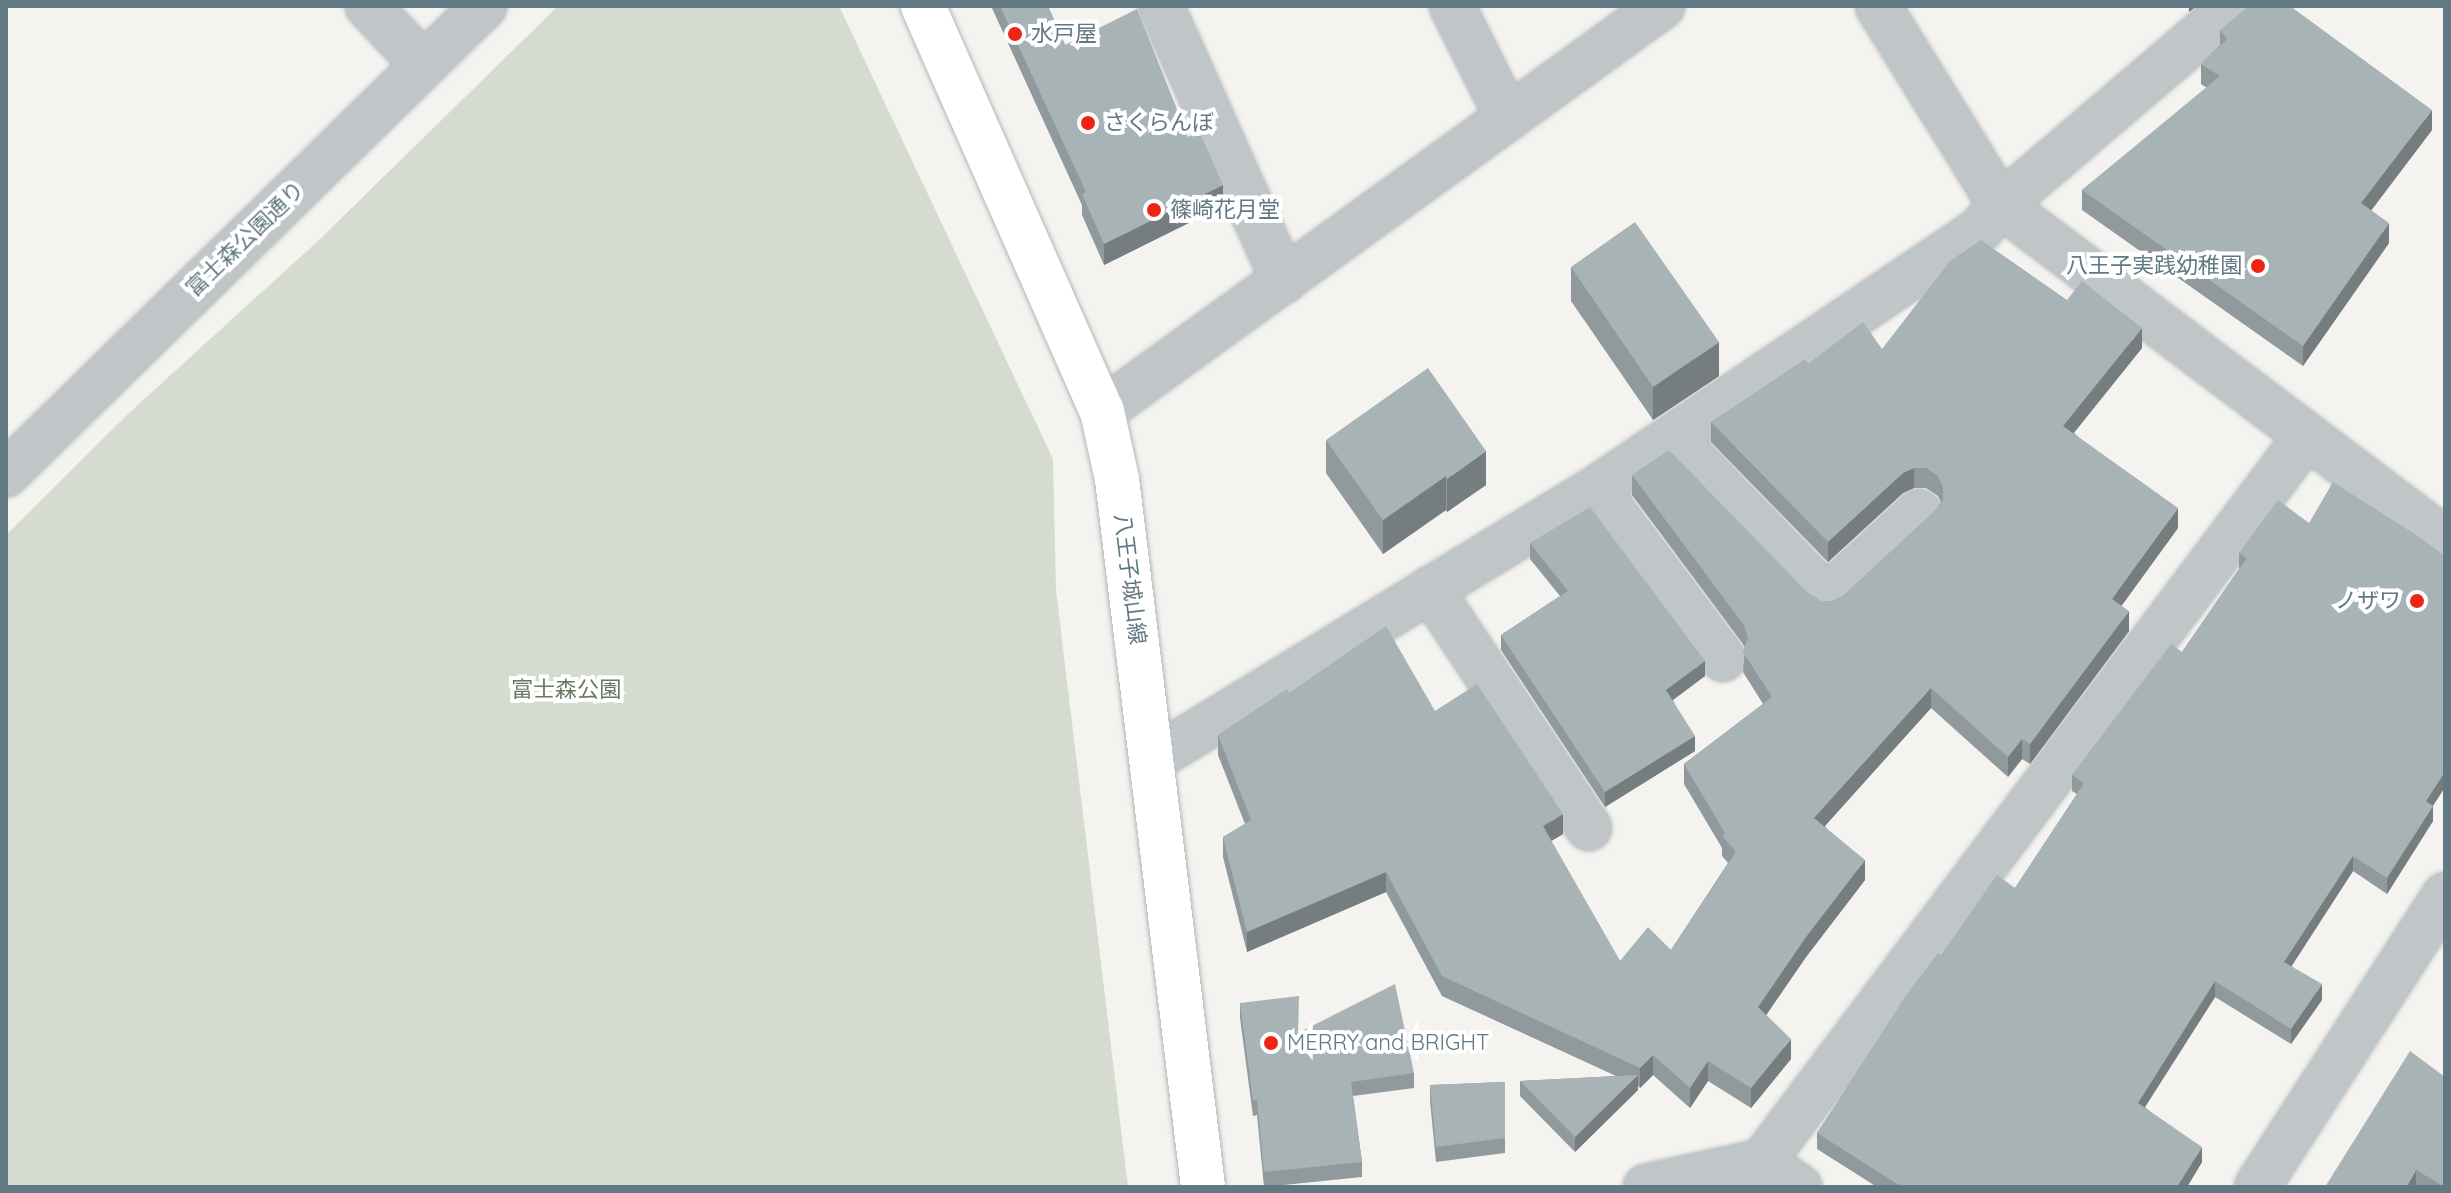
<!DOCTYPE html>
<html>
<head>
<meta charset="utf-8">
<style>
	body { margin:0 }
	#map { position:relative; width:2451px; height:1193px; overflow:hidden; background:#f4f3ef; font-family:Quicksand,"Noto Sans JP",sans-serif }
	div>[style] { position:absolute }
	.green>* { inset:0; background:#d6dbd0 }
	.roads { filter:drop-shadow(0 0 2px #b1b7ba) drop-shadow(0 0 2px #b1b7ba) }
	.minor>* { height:44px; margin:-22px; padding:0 22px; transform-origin:22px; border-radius:22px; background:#c0c5c7 }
	.major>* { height:44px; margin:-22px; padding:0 22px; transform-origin:22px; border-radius:22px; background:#fff }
	.wall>* { inset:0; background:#909a9c }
	.shaded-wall>* { inset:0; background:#757d7f }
	.building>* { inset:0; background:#a7b3b5 }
	.dots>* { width:22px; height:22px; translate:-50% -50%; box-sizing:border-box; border:4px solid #fff; border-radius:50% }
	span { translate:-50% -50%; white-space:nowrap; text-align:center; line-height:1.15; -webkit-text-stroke:8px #fff; paint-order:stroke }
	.poi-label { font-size:22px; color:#617982 }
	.left { translate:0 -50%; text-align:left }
	.right { translate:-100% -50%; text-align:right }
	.street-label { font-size:22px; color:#617982 }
	.park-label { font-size:22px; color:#697960 }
	.frame { position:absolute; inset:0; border:8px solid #617982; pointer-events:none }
</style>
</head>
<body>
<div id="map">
	<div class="green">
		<i style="clip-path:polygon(558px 6px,839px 6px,1053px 459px,1056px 590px,1128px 1187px,6px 1187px,6px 535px,129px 413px,319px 240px)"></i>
	</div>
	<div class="roads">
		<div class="minor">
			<i style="left:368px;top:6px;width:80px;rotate:46.5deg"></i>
			<i style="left:1161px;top:6px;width:301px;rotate:65.9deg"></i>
			<i style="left:1452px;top:6px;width:125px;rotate:63.4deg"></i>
			<i style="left:1878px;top:6px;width:234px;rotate:58.3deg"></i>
			<i style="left:2001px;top:205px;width:556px;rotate:37.03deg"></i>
			<i style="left:1102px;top:411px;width:691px;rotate:-35.87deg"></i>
			<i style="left:1673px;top:438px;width:221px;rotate:45.9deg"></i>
			<i style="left:1827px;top:597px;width:125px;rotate:-42.7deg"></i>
			<i style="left:6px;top:474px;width:669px;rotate:-44.39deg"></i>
			<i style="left:1596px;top:489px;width:212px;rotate:53.2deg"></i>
			<i style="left:1430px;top:589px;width:287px;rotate:56.4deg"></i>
			<i style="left:1153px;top:759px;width:519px;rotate:-31.36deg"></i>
			<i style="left:1596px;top:489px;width:462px;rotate:-34deg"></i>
			<i style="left:1979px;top:231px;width:34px;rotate:-50deg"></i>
			<i style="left:2001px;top:205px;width:306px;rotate:-40.5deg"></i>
			<i style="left:1762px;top:1162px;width:45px;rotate:34deg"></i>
			<i style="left:1646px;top:1187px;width:119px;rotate:-12.2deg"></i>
			<i style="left:1762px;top:1162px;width:906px;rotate:-53.12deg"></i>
			<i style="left:2257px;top:1187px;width:347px;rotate:-57.2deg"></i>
		</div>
		<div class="major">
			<i style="left:923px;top:6px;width:443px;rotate:66.2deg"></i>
			<i style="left:1102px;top:411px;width:70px;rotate:77.6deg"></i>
			<i style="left:1117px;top:479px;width:713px;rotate:83.07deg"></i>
		</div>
	</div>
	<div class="wall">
		<i style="clip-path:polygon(991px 6px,1048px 6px,1065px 45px,1188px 137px,1223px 206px,1104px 265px,1082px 215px,1082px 205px)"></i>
		<i style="clip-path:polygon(2220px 30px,2432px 130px,2371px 210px,2389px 243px,2303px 366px,2082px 210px,2082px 190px,2207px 88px,2201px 84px,2201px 64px,2220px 45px)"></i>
		<i style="clip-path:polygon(1571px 267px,1719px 376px,1653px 420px,1571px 301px)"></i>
		<i style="clip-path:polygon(2067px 300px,2142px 348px,2074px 433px,2178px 528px,2121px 606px,2129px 631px,2030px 764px,2022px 759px,2008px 777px,1931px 708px,1825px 826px,1865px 880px,1806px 957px,1766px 1015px,1791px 1059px,1751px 1108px,1708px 1081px,1690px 1108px,1653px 1075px,1640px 1088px,1638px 1086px,1638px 1090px,1575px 1152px,1520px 1096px,1520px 1081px,1616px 1076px,1442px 996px,1386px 892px,1247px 952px,1223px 857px,1223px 837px,1245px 824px,1218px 755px,1218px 735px,1289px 693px,1435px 711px,1563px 834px,1551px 841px,1620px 961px,1671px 950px,1728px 863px,1722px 856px,1722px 848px,1684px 784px,1684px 764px,1763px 704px,1743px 672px,1745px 648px,1743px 644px,1632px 495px,1632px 475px,1809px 594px,1821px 601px,1832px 601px,1843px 596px,1936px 510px,1941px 502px,1938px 496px,1926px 488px,1914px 488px,1903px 493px,1828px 562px,1711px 442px,1711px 422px,1808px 364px,1882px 349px)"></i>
		<i style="clip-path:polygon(1326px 440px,1486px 485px,1447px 512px,1446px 510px,1383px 554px,1326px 473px)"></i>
		<i style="clip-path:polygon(2309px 523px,2445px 556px,2445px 787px,2433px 806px,2433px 821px,2387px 894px,2353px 871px,2291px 966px,2322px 1000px,2291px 1044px,2215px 997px,2145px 1107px,2202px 1162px,2187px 1187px,1877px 1187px,1817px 1149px,1817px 1133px,1941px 955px,2015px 888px,2077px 794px,2072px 791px,2072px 775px,2182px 652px,2239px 569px,2239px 553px)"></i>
		<i style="clip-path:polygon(1530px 543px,1705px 676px,1673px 700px,1695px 751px,1605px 807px,1501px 650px,1501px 635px,1560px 596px,1530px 559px)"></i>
		<i style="clip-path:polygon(1240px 1003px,1299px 1033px,1414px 1073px,1414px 1088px,1353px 1096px,1362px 1162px,1362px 1177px,1264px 1187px,1257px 1115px,1253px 1116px,1240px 1018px)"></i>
		<i style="clip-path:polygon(2410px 1051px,2445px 1187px,2420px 1187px,2416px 1185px)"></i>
		<i style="clip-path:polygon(1505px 1082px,1505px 1153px,1436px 1162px,1430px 1101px,1430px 1085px)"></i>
	</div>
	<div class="shaded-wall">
		<i style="clip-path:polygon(2189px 6px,2197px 6px,2189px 12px)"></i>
		<i style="clip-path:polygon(2432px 110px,2432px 130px,2361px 224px,2361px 203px)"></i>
		<i style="clip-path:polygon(1223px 185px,1223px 206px,1104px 265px,1104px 244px)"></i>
		<i style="clip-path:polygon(2389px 223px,2389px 243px,2303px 366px,2303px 346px)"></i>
		<i style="clip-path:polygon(2142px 328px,2142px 348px,2063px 446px,2063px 426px)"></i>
		<i style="clip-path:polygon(1719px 342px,1719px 376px,1653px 420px,1653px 387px)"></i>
		<i style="clip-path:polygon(1486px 451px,1486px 485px,1447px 512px,1447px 479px)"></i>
		<i style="clip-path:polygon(1914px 468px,1914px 488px,1903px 493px,1828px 562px,1828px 542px,1903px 473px)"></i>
		<i style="clip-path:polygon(1446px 476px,1446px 510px,1383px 554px,1383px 520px)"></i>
		<i style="clip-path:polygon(2178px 508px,2178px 528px,2112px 619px,2112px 599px)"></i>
		<i style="clip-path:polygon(2129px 611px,2129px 631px,2030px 764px,2030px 744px)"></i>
		<i style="clip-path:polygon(1705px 661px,1705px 676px,1666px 705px,1666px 690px)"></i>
		<i style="clip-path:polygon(1931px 688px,1931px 708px,1814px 838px,1814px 818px)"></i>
		<i style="clip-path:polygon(1695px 736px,1695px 751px,1605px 807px,1605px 792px)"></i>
		<i style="clip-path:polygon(2022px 739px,2022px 759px,2008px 777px,2008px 757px)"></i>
		<i style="clip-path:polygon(2445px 772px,2445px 787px,2426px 816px,2426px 801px)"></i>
		<i style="clip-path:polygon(2433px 806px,2433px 821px,2387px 894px,2387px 878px)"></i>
		<i style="clip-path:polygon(1563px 814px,1563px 834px,1543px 846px,1543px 826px)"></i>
		<i style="clip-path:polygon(2353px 856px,2353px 871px,2284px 978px,2284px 962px)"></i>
		<i style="clip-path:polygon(1865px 860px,1865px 880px,1806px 957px,1758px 1027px,1758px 1007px,1806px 937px)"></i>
		<i style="clip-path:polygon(1386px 872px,1386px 892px,1247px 952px,1247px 932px)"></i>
		<i style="clip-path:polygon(2215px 981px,2215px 997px,2138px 1118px,2138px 1103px)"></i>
		<i style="clip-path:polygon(2322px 984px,2322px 1000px,2291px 1044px,2291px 1029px)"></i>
		<i style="clip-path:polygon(1791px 1039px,1791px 1059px,1751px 1108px,1751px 1088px)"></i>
		<i style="clip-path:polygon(1653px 1055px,1653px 1075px,1640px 1088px,1640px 1068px)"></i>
		<i style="clip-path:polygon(1708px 1061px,1708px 1081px,1690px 1108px,1690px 1088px)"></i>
		<i style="clip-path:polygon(1638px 1075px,1638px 1090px,1575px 1152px,1575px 1137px)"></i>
		<i style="clip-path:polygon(2202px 1147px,2202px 1162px,2187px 1187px,2177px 1187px)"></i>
		<i style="clip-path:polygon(2416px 1170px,2416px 1185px,2415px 1187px,2406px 1187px)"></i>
	</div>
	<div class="building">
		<i style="clip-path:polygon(1000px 6px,1048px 6px,1065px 45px,1137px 9px,1188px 137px,1199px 131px,1223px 185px,1104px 244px,1082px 194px,1086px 192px)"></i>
		<i style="clip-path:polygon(2249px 6px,2290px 6px,2432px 110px,2361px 203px,2389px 223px,2303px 346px,2082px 190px,2220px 76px,2201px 64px,2227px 39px,2220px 30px)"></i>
		<i style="clip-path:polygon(1635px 222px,1719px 342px,1653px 387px,1571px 267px)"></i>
		<i style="clip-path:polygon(1981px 240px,2067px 300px,2082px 281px,2142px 328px,2063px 426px,2178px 508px,2112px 599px,2129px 611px,2030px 744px,2022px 739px,2008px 757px,1931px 688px,1814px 818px,1865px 860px,1806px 937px,1758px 1007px,1791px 1039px,1751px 1088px,1708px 1061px,1690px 1088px,1653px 1055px,1640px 1068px,1442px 976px,1386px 872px,1247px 932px,1223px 837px,1251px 820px,1218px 735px,1287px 689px,1289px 693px,1386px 626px,1435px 711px,1477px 684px,1563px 814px,1543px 826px,1620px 961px,1648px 927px,1671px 950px,1736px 852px,1722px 836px,1725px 833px,1684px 764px,1772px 697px,1743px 652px,1748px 637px,1743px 624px,1632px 475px,1669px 450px,1809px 594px,1821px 601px,1832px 601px,1843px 596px,1936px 510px,1943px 500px,1943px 487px,1938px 476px,1926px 468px,1914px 468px,1903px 473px,1828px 542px,1711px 422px,1805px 359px,1808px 364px,1863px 322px,1882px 349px,1950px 261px)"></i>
		<i style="clip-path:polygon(1428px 368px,1486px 451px,1447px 479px,1446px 476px,1383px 520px,1326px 440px)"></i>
		<i style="clip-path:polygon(2333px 482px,2416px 535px,2445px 556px,2445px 772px,2426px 801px,2433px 806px,2387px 878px,2353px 856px,2284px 962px,2322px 984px,2291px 1029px,2215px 981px,2138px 1103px,2202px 1147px,2177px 1187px,1902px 1187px,1817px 1133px,1907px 994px,1938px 953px,1941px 955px,1997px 875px,2015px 888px,2084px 783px,2072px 775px,2171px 644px,2182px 652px,2247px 558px,2239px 553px,2278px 500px,2309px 523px)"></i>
		<i style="clip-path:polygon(1590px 507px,1705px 661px,1666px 690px,1695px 736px,1605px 792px,1501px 635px,1568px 591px,1530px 543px)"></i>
		<i style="clip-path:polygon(1395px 984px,1414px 1073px,1351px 1082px,1362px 1162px,1264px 1172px,1257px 1100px,1253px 1101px,1240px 1003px,1299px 996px,1298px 1033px)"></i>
		<i style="clip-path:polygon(2410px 1051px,2445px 1077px,2445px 1187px,2416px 1170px,2406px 1187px,2325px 1187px)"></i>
		<i style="clip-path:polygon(1638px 1075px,1575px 1137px,1520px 1081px)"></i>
		<i style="clip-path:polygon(1505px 1082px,1505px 1138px,1436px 1147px,1430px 1085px)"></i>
	</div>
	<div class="dots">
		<i style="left:1015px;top:34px;background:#ed2416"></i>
		<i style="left:1088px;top:123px;background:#ed2416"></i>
		<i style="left:1154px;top:210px;background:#ed2416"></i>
		<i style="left:2258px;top:266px;background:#ed2416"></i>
		<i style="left:2417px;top:601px;background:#ed2416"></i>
		<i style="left:1271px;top:1043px;background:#ed2416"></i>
	</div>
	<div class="poi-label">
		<span class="left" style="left:1031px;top:34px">水戸屋</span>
		<span class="left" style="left:1104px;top:123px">さくらんぼ</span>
		<span class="left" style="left:1170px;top:210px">篠崎花月堂</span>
		<span class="right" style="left:2242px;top:266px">八王子実践幼稚園</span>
		<span class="right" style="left:2401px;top:601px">ノザワ</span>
		<span class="left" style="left:1287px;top:1043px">MERRY and BRIGHT</span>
	</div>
	<div class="street-label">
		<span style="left:245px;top:239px;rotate:-44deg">富士森公園通り</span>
		<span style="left:1130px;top:579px;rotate:83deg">八王子城山線</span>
	</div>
	<div class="park-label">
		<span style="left:566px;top:690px">富士森公園</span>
	</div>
	<div class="frame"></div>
</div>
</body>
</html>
